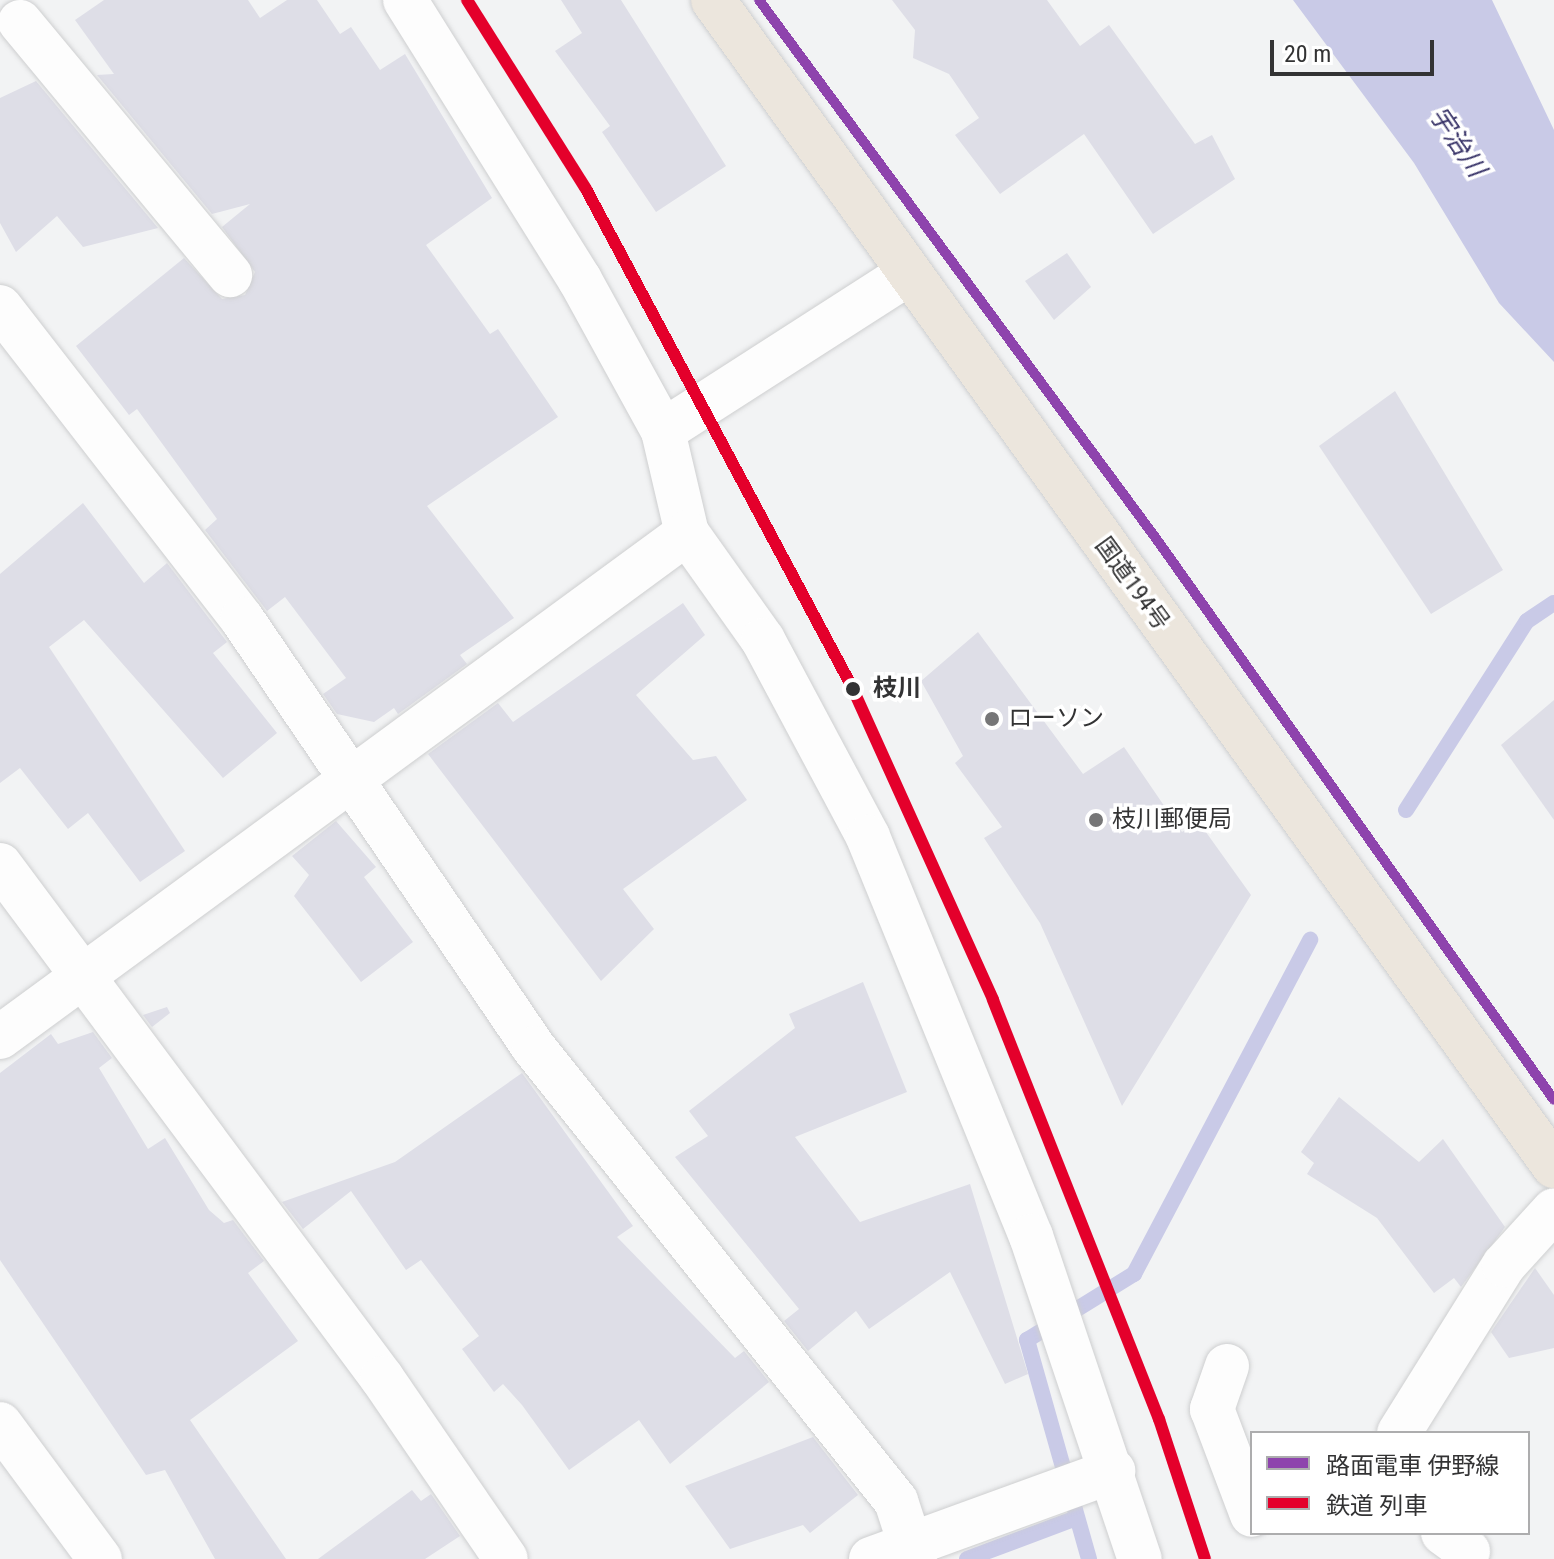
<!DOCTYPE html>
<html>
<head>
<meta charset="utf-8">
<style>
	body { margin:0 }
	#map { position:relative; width:1554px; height:1559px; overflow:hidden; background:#f2f3f4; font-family:"Roboto Condensed","Noto Sans JP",sans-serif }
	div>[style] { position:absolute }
	.water>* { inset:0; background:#c9cae7 }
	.stream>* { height:16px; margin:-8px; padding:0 8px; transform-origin:8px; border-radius:8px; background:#c9cae7 }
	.building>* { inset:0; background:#dedee7 }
	.roads { filter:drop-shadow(0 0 2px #cecfd0) drop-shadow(0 0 2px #cecfd0) }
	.street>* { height:44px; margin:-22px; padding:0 22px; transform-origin:22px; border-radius:22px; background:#fdfdfd }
	.highway>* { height:44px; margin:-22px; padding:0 22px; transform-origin:22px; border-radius:22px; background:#ece6dd }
	.rail-1>* { height:12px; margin:-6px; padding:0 6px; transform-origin:6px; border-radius:6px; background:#e4002b }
	.tram-1>* { height:10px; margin:-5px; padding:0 5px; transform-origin:5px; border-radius:5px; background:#8e44ad }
	.dots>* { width:22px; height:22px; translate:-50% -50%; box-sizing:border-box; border:4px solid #fff; border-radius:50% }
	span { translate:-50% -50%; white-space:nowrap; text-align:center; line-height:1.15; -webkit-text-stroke:7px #fff; paint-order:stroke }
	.street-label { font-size:24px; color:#333334 }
	.stop-label { font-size:24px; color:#333334; font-weight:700 }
	.left { translate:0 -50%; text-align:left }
	.poi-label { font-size:24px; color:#333334 }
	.water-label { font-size:26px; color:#383368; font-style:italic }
	.legend { position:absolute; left:1250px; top:1431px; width:280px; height:104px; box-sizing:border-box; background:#fff; border:2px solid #adadae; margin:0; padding:10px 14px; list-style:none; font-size:24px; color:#333334 }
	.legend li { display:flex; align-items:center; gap:16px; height:40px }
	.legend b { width:40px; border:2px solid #adadae }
	.scale { position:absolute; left:1270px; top:40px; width:164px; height:36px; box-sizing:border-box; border:4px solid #333334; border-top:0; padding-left:10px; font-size:24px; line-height:28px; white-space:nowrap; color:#333334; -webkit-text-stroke:6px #fff; paint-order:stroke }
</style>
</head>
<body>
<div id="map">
	<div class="water">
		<i style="clip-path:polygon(1293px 0,1492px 0,1554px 130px,1554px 362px,1499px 303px,1414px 163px)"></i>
	</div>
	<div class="stream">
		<i style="left:1406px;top:810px;width:224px;rotate:-57.4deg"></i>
		<i style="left:1527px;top:621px;width:32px;rotate:-34deg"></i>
		<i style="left:967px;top:1559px;width:116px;rotate:-20.6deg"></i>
		<i style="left:1089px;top:1559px;width:228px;rotate:-105.8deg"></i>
		<i style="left:1027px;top:1340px;width:126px;rotate:-31.7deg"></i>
		<i style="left:1134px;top:1274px;width:378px;rotate:-62.2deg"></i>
	</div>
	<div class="building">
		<i style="clip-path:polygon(104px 0,248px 0,260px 18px,287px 0,317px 0,340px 34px,351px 27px,380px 70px,405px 54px,492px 198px,426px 245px,490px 334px,498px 329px,558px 417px,427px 506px,514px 618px,460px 655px,467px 664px,398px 714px,394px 708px,374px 722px,337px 714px,323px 694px,346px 678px,285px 597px,267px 611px,205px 530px,217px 519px,137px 409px,129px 415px,76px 346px,184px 258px,222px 299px,245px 295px,255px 272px,222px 227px,250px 204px,212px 214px,97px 75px,114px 74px,75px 20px)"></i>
		<i style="clip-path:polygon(561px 0,621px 0,726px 166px,656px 212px,602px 132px,610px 126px,555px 51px,582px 33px)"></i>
		<i style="clip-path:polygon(892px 0,1047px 0,1080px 46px,1109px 25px,1195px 144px,1212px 135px,1235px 179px,1153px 234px,1084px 134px,1000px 194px,955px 135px,979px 118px,949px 74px,913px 58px,915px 30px)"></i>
		<i style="clip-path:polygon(36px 81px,158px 228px,83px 247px,57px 216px,16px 252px,0 223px,0 98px)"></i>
		<i style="clip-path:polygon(1067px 253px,1091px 287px,1054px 320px,1025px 281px)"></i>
		<i style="clip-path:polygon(1395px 391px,1503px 570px,1431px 614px,1319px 446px)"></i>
		<i style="clip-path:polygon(83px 503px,144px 583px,167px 563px,227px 642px,213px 653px,277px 733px,223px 778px,84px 620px,49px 647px,185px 851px,140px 882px,88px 813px,68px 829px,20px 768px,0 783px,0 574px)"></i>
		<i style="clip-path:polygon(683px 603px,705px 635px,636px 695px,693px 760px,716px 756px,747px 800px,623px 889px,654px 929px,601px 981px,428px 754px,498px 703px,513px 722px)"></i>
		<i style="clip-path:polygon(978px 632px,1083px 774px,1124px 747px,1182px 832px,1198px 821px,1251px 895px,1122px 1106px,1040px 923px,984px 838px,1002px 827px,955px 763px,963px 756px,921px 681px)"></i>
		<i style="clip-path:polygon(1554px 700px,1554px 820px,1501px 745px)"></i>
		<i style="clip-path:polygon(336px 821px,376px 867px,364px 877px,413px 942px,361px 982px,294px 896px,309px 875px,292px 856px)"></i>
		<i style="clip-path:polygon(863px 982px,907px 1092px,795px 1137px,860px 1222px,970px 1184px,1028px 1374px,1005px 1384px,950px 1272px,869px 1329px,856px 1311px,808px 1351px,784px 1321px,799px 1309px,675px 1157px,708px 1136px,689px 1111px,795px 1028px,789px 1014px)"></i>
		<i style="clip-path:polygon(167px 1007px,170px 1013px,152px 1027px,143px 1015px)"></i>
		<i style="clip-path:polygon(93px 1032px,112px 1058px,99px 1068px,148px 1149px,165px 1138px,209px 1210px,224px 1223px,233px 1220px,264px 1261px,248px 1273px,298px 1341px,190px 1420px,286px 1559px,215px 1559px,165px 1470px,146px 1475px,0 1260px,0 1073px,51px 1034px,58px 1044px)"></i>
		<i style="clip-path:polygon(522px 1073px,633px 1226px,617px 1237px,735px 1358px,744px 1351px,769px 1382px,670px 1464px,639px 1420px,569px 1470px,522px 1405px,503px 1384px,494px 1392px,462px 1349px,479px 1336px,421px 1260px,406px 1270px,351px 1191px,303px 1229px,282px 1202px,395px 1162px)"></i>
		<i style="clip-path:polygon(1339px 1097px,1419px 1162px,1443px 1139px,1505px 1227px,1461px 1287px,1454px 1278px,1434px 1293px,1377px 1218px,1307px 1174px,1314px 1163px,1301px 1152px)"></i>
		<i style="clip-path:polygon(1535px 1268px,1554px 1295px,1554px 1348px,1509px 1358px,1491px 1332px)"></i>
		<i style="clip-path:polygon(813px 1437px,858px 1495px,810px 1533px,803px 1525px,730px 1549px,685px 1486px)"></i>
		<i style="clip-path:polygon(412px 1490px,421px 1501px,431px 1494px,460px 1536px,425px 1559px,318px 1559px)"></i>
	</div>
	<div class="roads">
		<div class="street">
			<i style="left:405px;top:0;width:330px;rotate:58deg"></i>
			<i style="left:580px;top:280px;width:172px;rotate:61.2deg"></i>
			<i style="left:663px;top:431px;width:105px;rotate:76.8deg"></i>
			<i style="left:687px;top:533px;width:131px;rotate:54.6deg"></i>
			<i style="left:763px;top:640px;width:223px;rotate:61.9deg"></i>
			<i style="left:868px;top:837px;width:431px;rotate:67.8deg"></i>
			<i style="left:1031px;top:1236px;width:341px;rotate:71.4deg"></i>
			<i style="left:20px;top:22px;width:329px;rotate:50.3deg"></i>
			<i style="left:0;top:307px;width:395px;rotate:52.2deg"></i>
			<i style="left:242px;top:619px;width:519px;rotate:55.76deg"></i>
			<i style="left:534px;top:1048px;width:580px;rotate:51.37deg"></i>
			<i style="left:896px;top:1501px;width:61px;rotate:71.9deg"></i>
			<i style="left:663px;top:431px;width:289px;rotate:-32.7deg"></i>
			<i style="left:0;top:865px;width:640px;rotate:53.33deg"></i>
			<i style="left:382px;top:1378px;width:219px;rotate:55.6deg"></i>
			<i style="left:0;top:1037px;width:852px;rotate:-36.26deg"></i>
			<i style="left:1227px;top:1366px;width:46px;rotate:109.2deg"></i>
			<i style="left:1212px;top:1409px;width:113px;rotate:69.3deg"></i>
			<i style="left:0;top:1424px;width:168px;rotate:53.5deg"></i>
			<i style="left:1399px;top:1433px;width:198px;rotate:-58deg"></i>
			<i style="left:1504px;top:1265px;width:74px;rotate:-47.7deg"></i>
			<i style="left:1443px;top:1533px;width:31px;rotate:36deg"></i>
			<i style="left:871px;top:1559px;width:258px;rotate:-20deg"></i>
		</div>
		<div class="highway">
			<i style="left:713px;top:0;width:1438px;rotate:54.2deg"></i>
		</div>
	</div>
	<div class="rail-1">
		<i style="left:467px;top:0;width:223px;rotate:57.8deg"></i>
		<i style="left:586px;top:189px;width:565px;rotate:61.89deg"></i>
		<i style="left:852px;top:687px;width:343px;rotate:65.7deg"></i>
		<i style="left:993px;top:1000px;width:451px;rotate:68.4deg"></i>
		<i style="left:1159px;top:1419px;width:147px;rotate:71.8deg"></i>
	</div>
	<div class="tram-1">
		<i style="left:759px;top:0;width:676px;rotate:53.6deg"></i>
		<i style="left:1160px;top:544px;width:681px;rotate:54.68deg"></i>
	</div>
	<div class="dots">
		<i style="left:853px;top:689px;background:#333334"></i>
		<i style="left:992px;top:719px;background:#767677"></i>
		<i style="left:1096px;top:820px;background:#767677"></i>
	</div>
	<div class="street-label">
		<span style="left:1132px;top:584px;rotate:54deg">国道194号</span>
	</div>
	<div class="stop-label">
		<span class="left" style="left:873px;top:689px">枝川</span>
	</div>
	<div class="poi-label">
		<span class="left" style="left:1008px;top:719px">ローソン</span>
		<span class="left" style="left:1112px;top:820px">枝川郵便局</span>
	</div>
	<div class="water-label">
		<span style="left:1457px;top:142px;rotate:56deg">宇治川</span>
	</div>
	<ul class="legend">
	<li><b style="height:10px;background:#8e44ad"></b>路面電車 伊野線</li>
	<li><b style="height:10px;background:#e4002b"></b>鉄道 列車</li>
	</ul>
	<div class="scale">20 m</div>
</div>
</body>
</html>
